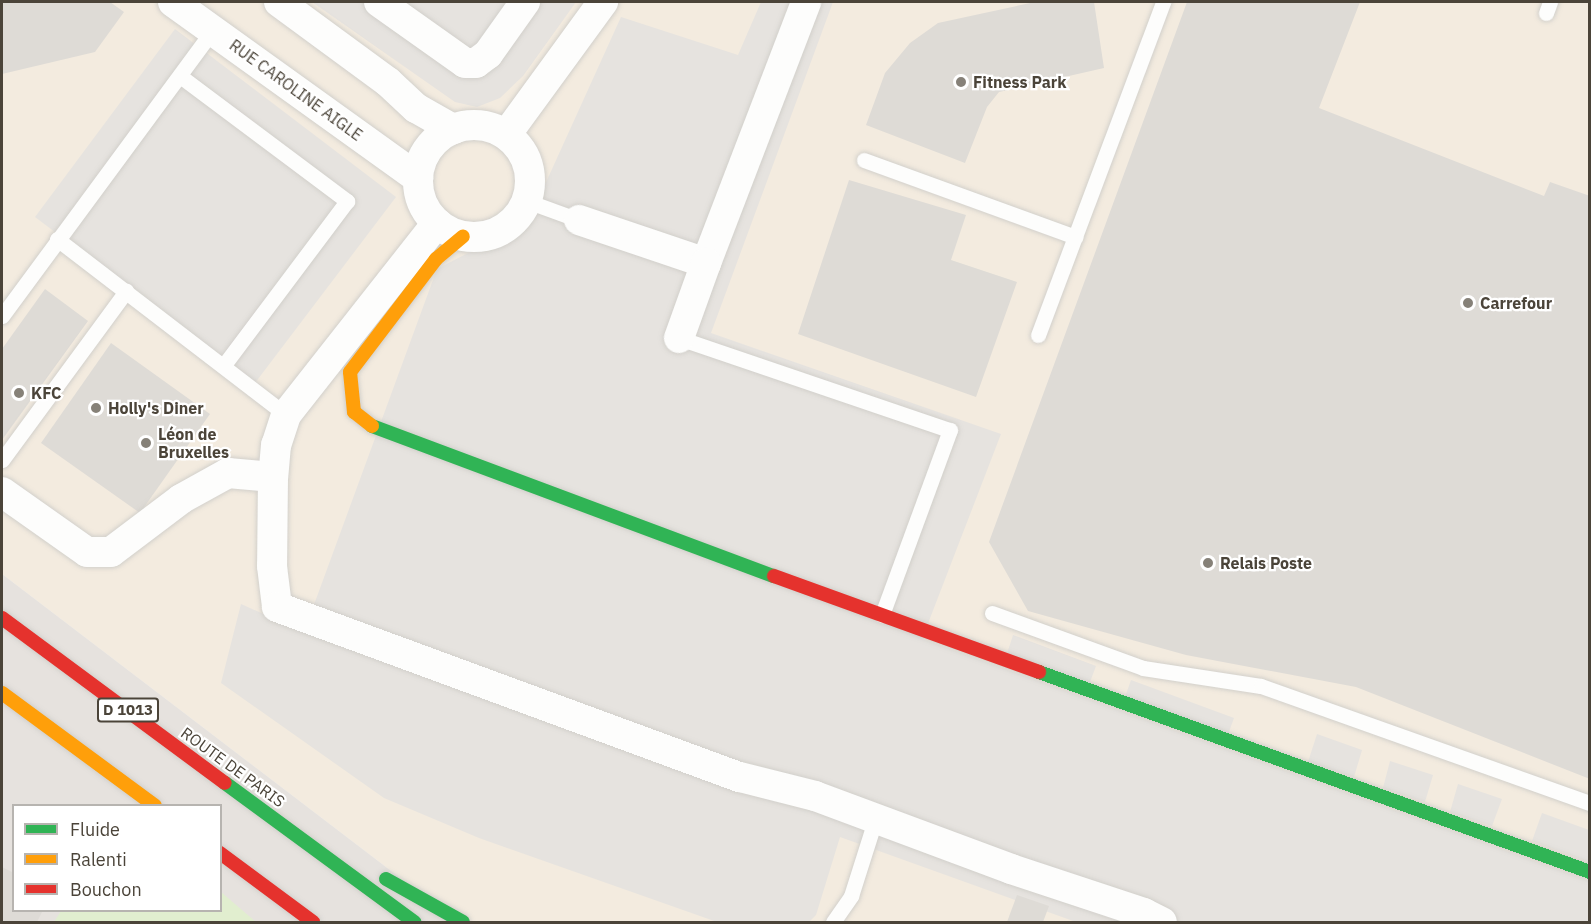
<!DOCTYPE html>
<html>
<head>
<meta charset="utf-8">
<style>
	body { margin:0 }
	#map { position:relative; width:1591px; height:924px; overflow:hidden; background:#f4f2ee; font-family:"IBM Plex Sans",sans-serif }
	div>[style] { position:absolute }
	.commercial>* { inset:0; background:#f3ebdf }
	.industrial>* { inset:0; background:#e6e2de }
	.green>* { inset:0; background:#e1eecf }
	.parking>* { inset:0; background:#e6e3df }
	.building>* { inset:0; background:#dedbd6 }
	.roads { filter:drop-shadow(0 0 2px #d2d0cb) drop-shadow(0 0 2px #d2d0cb) }
	.lane>* { height:15px; margin:-7.5px; padding:0 7.5px; transform-origin:7.5px; border-radius:7.5px; background:#fdfdfc }
	.street>* { height:30px; margin:-15px; padding:0 15px; transform-origin:15px; border-radius:15px; background:#fdfdfc }
	.street>.ring { margin:-15px; padding:0; box-sizing:content-box; background:none; border:30px solid #fdfdfc; border-radius:50% }
	.fast>* { height:14px; margin:-7px; padding:0 7px; transform-origin:7px; border-radius:7px; background:#30b455 }
	.slow>* { height:14px; margin:-7px; padding:0 7px; transform-origin:7px; border-radius:7px; background:#ff9f0a }
	.jam>* { height:14px; margin:-7px; padding:0 7px; transform-origin:7px; border-radius:7px; background:#e5322d }
	.dots>* { width:16px; height:16px; translate:-50% -50%; box-sizing:border-box; border:3px solid #fff; border-radius:50% }
	span { translate:-50% -50%; white-space:nowrap; text-align:center; line-height:1.15; -webkit-text-stroke:4.5px #fff; paint-order:stroke }
	.shield-label span { padding:2px 4px; background:#fff; border:2px solid; border-radius:4px; -webkit-text-stroke-width:0 }
	.shield-label { font-size:15px; color:#4b4439; font-weight:700 }
	.poi-label { font-size:16px; color:#4b4439; font-weight:700 }
	.left { translate:0 -50%; text-align:left }
	.street-label { font-size:16px; color:#4b4439 }
	.frame { position:absolute; inset:0; border:3px solid #4b4439; pointer-events:none }
	.legend { position:absolute; left:12px; top:804px; width:210px; height:108px; box-sizing:border-box; background:#fff; border:2px solid #b7b4b0; margin:0; padding:8px 10px; list-style:none; font-size:18px; color:#4b4439 }
	.legend li { display:flex; align-items:center; gap:12px; height:30px }
	.legend b { width:30px; border:2px solid #b7b4b0 }
</style>
</head>
<body>
<div id="map">
	<div class="commercial">
		<i style="clip-path:polygon(2px 2px,1589px 2px,1589px 922px,458px 922px,2px 574px)"></i>
	</div>
	<div class="industrial">
		<i style="clip-path:polygon(evenodd,2px 574px,458px 922px,2px 922px,2px 574px,14px 806px,220px 806px,220px 910px,14px 910px,14px 806px)"></i>
	</div>
	<div class="green">
		<i style="clip-path:polygon(221px 892px,256px 922px,54px 922px,61px 911px,220px 910px)"></i>
	</div>
	<div class="parking">
		<i style="clip-path:polygon(312px 2px,576px 2px,523px 76px,500px 98px,477px 107px,455px 102px)"></i>
		<i style="clip-path:polygon(761px 2px,833px 2px,711px 333px,1001px 434px,922px 639px,1589px 881px,1589px 922px,1076px 922px,840px 837px,816px 915px,809px 922px,717px 922px,479px 838px,384px 798px,221px 683px,241px 604px,304px 632px,437px 269px,528px 222px,621px 17px,738px 55px)"></i>
		<i style="clip-path:polygon(175px 29px,396px 197px,255px 383px,35px 217px)"></i>
		<i style="clip-path:polygon(1013px 635px,1096px 666px,1087px 690px,1005px 660px)"></i>
		<i style="clip-path:polygon(1131px 680px,1234px 718px,1226px 740px,1123px 703px)"></i>
		<i style="clip-path:polygon(1317px 734px,1362px 750px,1354px 777px,1308px 762px)"></i>
		<i style="clip-path:polygon(1390px 761px,1433px 775px,1425px 802px,1383px 788px)"></i>
		<i style="clip-path:polygon(1458px 784px,1502px 799px,1492px 826px,1450px 812px)"></i>
		<i style="clip-path:polygon(1542px 813px,1589px 830px,1589px 862px,1532px 841px)"></i>
	</div>
	<div class="building">
		<i style="clip-path:polygon(2px 2px,110px 2px,124px 12px,95px 52px,2px 74px)"></i>
		<i style="clip-path:polygon(1035px 2px,1094px 2px,1104px 68px,999px 92px,987px 107px,965px 163px,866px 125px,885px 73px,910px 43px,938px 23px)"></i>
		<i style="clip-path:polygon(1187px 2px,1360px 2px,1319px 108px,1544px 196px,1550px 182px,1590px 196px,1590px 779px,1356px 687px,1186px 655px,1028px 611px,989px 542px)"></i>
		<i style="clip-path:polygon(849px 180px,966px 215px,951px 260px,1017px 282px,976px 397px,798px 334px)"></i>
		<i style="clip-path:polygon(45px 289px,88px 321px,2px 440px,2px 349px)"></i>
		<i style="clip-path:polygon(111px 343px,210px 414px,140px 513px,41px 443px)"></i>
		<i style="clip-path:polygon(2px 867px,14px 873px,14px 910px,43px 910px,37px 922px,2px 922px)"></i>
		<i style="clip-path:polygon(1017px 895px,1049px 906px,1043px 922px,1007px 922px)"></i>
	</div>
	<div class="roads">
		<div class="lane">
			<i style="left:1546px;top:13px;width:12px;rotate:-70deg"></i>
			<i style="left:180px;top:76px;width:209px;rotate:36.8deg"></i>
			<i style="left:347px;top:201px;width:205px;rotate:126.9deg"></i>
			<i style="left:864px;top:160px;width:225px;rotate:20deg"></i>
			<i style="left:527px;top:201px;width:55px;rotate:20.1deg"></i>
			<i style="left:57px;top:239px;width:289px;rotate:37.5deg"></i>
			<i style="left:2px;top:316px;width:355px;rotate:-53.6deg"></i>
			<i style="left:1038px;top:335px;width:356px;rotate:-69.4deg"></i>
			<i style="left:679px;top:338px;width:286px;rotate:18.8deg"></i>
			<i style="left:950px;top:430px;width:197px;rotate:110.2deg"></i>
			<i style="left:2px;top:460px;width:210px;rotate:-53.7deg"></i>
			<i style="left:992px;top:613px;width:161px;rotate:20deg"></i>
			<i style="left:1143px;top:668px;width:119px;rotate:8.7deg"></i>
			<i style="left:1261px;top:686px;width:349px;rotate:19.6deg"></i>
			<i style="left:833px;top:922px;width:32px;rotate:-55deg"></i>
			<i style="left:851px;top:896px;width:83px;rotate:-72.4deg"></i>
		</div>
		<div class="street">
			<i style="left:173px;top:2px;width:302px;rotate:35.7deg"></i>
			<i style="left:279px;top:2px;width:135px;rotate:36.3deg"></i>
			<i style="left:388px;top:82px;width:38px;rotate:43deg"></i>
			<i style="left:416px;top:108px;width:43px;rotate:29.6deg"></i>
			<i style="left:379px;top:2px;width:105px;rotate:35.3deg"></i>
			<i style="left:465px;top:63px;width:11px"></i>
			<i style="left:476px;top:63px;width:15px;rotate:-37deg"></i>
			<i style="left:488px;top:54px;width:64px;rotate:-54.6deg"></i>
			<i class="ring" style="left:418px;top:125px;width:82px;height:82px"></i>
			<i style="left:506px;top:135px;width:165px;rotate:-53.9deg"></i>
			<i style="left:579px;top:220px;width:134px;rotate:18.7deg"></i>
			<i style="left:706px;top:263px;width:280px;rotate:-69deg"></i>
			<i style="left:437px;top:223px;width:244px;rotate:128.2deg"></i>
			<i style="left:286px;top:415px;width:32px;rotate:108deg"></i>
			<i style="left:276px;top:445px;width:32px;rotate:95deg"></i>
			<i style="left:273px;top:477px;width:89px;rotate:90.6deg"></i>
			<i style="left:272px;top:566px;width:41px;rotate:83deg"></i>
			<i style="left:277px;top:607px;width:493px;rotate:20.2deg"></i>
			<i style="left:740px;top:777px;width:77px;rotate:14.2deg"></i>
			<i style="left:815px;top:796px;width:209px;rotate:20.4deg"></i>
			<i style="left:1011px;top:869px;width:140px;rotate:18.3deg"></i>
			<i style="left:1144px;top:913px;width:20px;rotate:27deg"></i>
			<i style="left:679px;top:338px;width:80px;rotate:-70.2deg"></i>
			<i style="left:2px;top:492px;width:104px;rotate:35.2deg"></i>
			<i style="left:87px;top:552px;width:24px"></i>
			<i style="left:111px;top:552px;width:88px;rotate:-37.1deg"></i>
			<i style="left:181px;top:499px;width:54px;rotate:-29deg"></i>
			<i style="left:228px;top:473px;width:45px;rotate:5.1deg"></i>
		</div>
		<div class="fast">
			<i style="left:372px;top:426px;width:429px;rotate:20.5deg"></i>
			<i style="left:1039px;top:672px;width:586px;rotate:19.95deg"></i>
			<i style="left:225px;top:783px;width:235px;rotate:36.3deg"></i>
			<i style="left:386px;top:879px;width:88px;rotate:29.2deg"></i>
		</div>
		<div class="slow">
			<i style="left:372px;top:426px;width:23px;rotate:-142deg"></i>
			<i style="left:354px;top:412px;width:40px;rotate:-95.7deg"></i>
			<i style="left:350px;top:372px;width:142px;rotate:-52.7deg"></i>
			<i style="left:436px;top:259px;width:35px;rotate:-40deg"></i>
			<i style="left:2px;top:693px;width:190px;rotate:36.4deg"></i>
		</div>
		<div class="jam">
			<i style="left:774px;top:576px;width:282px;rotate:19.9deg"></i>
			<i style="left:2px;top:618px;width:277px;rotate:36.5deg"></i>
			<i style="left:220px;top:853px;width:116px;rotate:36.6deg"></i>
		</div>
	</div>
	<div class="dots">
		<i style="left:961px;top:82px;background:#868178"></i>
		<i style="left:1468px;top:303px;background:#868178"></i>
		<i style="left:19px;top:393px;background:#868178"></i>
		<i style="left:96px;top:408px;background:#868178"></i>
		<i style="left:146px;top:443px;background:#868178"></i>
		<i style="left:1208px;top:563px;background:#868178"></i>
	</div>
	<div class="shield-label">
		<span style="left:128px;top:710px">D 1013</span>
	</div>
	<div class="poi-label">
		<span class="left" style="left:973px;top:82px">Fitness Park</span>
		<span class="left" style="left:1480px;top:303px">Carrefour</span>
		<span class="left" style="left:31px;top:393px">KFC</span>
		<span class="left" style="left:108px;top:408px">Holly's Diner</span>
		<span class="left" style="left:158px;top:443px">Léon de<br>Bruxelles</span>
		<span class="left" style="left:1220px;top:563px">Relais Poste</span>
	</div>
	<div class="street-label">
		<span style="left:296px;top:90px;rotate:36deg">RUE CAROLINE AIGLE</span>
		<span style="left:233px;top:767px;rotate:36deg">ROUTE DE PARIS</span>
	</div>
	<div class="frame"></div>
	<ul class="legend">
	<li><b style="height:8px;background:#30b455"></b>Fluide</li>
	<li><b style="height:8px;background:#ff9f0a"></b>Ralenti</li>
	<li><b style="height:8px;background:#e5322d"></b>Bouchon</li>
	</ul>
</div>
</body>
</html>
